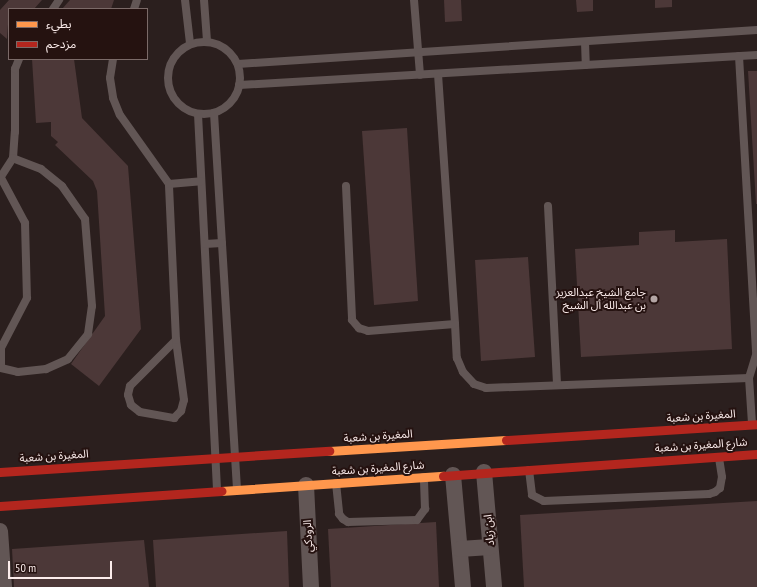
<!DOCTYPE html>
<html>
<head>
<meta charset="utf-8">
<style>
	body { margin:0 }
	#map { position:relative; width:757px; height:587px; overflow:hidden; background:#2b1f1e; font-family:"PT Sans Narrow","Noto Sans Arabic",sans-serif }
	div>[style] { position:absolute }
	.building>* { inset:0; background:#4c3838 }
	.lane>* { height:8px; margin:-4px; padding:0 4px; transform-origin:4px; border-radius:4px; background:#625655 }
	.lane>.ring { margin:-4px; padding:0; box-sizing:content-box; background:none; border:8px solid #625655; border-radius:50% }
	.street>* { height:16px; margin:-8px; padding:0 8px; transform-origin:8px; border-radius:8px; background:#625655 }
	.slow>* { height:9px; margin:-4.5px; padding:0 4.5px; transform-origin:4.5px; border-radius:4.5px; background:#ff974d }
	.jam>* { height:9px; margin:-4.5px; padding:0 4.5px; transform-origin:4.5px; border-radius:4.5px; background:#b3261e }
	.dots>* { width:11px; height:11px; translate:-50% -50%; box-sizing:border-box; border:2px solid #251210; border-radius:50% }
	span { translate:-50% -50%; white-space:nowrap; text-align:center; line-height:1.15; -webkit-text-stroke:4px #251210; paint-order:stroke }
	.poi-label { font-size:11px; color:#fcedec }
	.right { translate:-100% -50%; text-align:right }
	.street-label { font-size:11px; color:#fcedec }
	.legend { position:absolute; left:8px; top:8px; width:140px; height:52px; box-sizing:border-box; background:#251210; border:1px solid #7b6a68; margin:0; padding:5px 7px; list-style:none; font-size:12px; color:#fcedec }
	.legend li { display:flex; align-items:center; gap:8px; height:20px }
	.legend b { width:20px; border:1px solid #7b6a68 }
	.scale { position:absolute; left:8px; top:561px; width:104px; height:18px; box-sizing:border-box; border:2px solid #fcedec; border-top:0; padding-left:5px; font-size:12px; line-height:14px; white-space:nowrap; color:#fcedec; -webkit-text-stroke:3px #251210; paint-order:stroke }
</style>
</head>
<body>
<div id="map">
	<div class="building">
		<i style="clip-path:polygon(9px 0,42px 0,34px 9px,9px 9px,7px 39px,0 33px,0 10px)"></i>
		<i style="clip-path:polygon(70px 0,114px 0,111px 9px,62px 9px)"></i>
		<i style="clip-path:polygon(444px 0,461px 0,462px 21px,445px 22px)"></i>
		<i style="clip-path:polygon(576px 0,593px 0,593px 11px,577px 12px)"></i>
		<i style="clip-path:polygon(655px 0,672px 0,672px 7px,655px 8px)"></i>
		<i style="clip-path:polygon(32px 59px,74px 59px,82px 118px,128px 166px,141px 329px,99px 386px,71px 364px,105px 316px,97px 191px,93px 181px,55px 145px,58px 142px,51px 136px,51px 122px,36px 123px)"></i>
		<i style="clip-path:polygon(748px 71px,757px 71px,757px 204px,756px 204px)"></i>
		<i style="clip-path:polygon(407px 128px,418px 301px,374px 305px,362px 131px)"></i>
		<i style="clip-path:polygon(675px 230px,675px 242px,727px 239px,732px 349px,581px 357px,575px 249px,639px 245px,639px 232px)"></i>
		<i style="clip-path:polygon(528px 257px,535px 357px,481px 361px,475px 260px)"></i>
		<i style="clip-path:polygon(757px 501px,757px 587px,524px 587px,520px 515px)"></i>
		<i style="clip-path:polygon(436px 522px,439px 587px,331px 587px,328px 529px)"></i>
		<i style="clip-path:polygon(287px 531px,289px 587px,156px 587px,153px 540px)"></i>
		<i style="clip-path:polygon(144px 540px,149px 587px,14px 587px,12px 549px)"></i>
	</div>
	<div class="lane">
		<i style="left:185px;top:0;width:43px;rotate:83.4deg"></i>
		<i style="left:204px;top:0;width:41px;rotate:85.8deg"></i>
		<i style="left:414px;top:0;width:75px;rotate:85.4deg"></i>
		<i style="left:53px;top:9px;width:11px;rotate:-56deg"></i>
		<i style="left:134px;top:9px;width:9px;rotate:-72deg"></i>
		<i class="ring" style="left:168px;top:42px;width:64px;height:64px"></i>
		<i style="left:585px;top:42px;width:23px;rotate:88deg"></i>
		<i style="left:739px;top:56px;width:299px;rotate:86.7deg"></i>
		<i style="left:756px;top:355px;width:24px;rotate:107deg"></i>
		<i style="left:113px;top:59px;width:19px;rotate:99deg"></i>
		<i style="left:110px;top:78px;width:20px;rotate:81deg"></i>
		<i style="left:113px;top:98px;width:18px;rotate:68deg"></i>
		<i style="left:120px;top:115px;width:85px;rotate:54.6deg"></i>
		<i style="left:238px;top:64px;width:520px;rotate:-3.75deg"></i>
		<i style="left:438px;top:74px;width:251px;rotate:86.1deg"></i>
		<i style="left:455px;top:324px;width:34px;rotate:87deg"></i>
		<i style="left:457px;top:358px;width:15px;rotate:67deg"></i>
		<i style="left:463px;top:372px;width:16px;rotate:47deg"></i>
		<i style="left:474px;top:384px;width:13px;rotate:18deg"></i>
		<i style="left:486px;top:388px;width:263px;rotate:-2.2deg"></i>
		<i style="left:749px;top:378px;width:45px;rotate:86.2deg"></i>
		<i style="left:239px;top:85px;width:519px;rotate:-3.31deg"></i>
		<i style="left:214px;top:113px;width:377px;rotate:86.5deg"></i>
		<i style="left:198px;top:114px;width:377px;rotate:87.1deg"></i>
		<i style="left:0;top:178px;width:24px;rotate:-57deg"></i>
		<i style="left:13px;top:158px;width:26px;rotate:-86deg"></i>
		<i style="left:15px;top:132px;width:63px;rotate:-90deg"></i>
		<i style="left:15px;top:69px;width:11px;rotate:-68deg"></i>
		<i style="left:1px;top:178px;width:51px;rotate:61.9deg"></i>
		<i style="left:25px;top:223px;width:75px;rotate:88.5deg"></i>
		<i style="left:27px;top:298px;width:56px;rotate:117.5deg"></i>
		<i style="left:1px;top:348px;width:20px;rotate:90deg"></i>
		<i style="left:1px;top:368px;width:17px;rotate:13deg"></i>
		<i style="left:18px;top:372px;width:28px;rotate:-6deg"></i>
		<i style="left:46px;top:369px;width:24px;rotate:-24deg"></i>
		<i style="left:68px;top:359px;width:32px;rotate:-51deg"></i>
		<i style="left:88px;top:334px;width:28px;rotate:-82deg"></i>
		<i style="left:92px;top:306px;width:87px;rotate:-94.6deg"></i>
		<i style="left:85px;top:219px;width:40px;rotate:-124.9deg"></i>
		<i style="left:62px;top:186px;width:27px;rotate:-141deg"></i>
		<i style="left:41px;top:169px;width:30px;rotate:-159deg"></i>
		<i style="left:346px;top:186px;width:134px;rotate:87.4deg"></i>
		<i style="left:352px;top:320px;width:11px;rotate:49deg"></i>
		<i style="left:359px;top:328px;width:9px;rotate:18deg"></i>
		<i style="left:368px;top:331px;width:87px;rotate:-4.6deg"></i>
		<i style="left:548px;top:206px;width:179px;rotate:87.1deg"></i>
		<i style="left:205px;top:244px;width:17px;rotate:-3deg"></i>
		<i style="left:176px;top:340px;width:65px;rotate:135deg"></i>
		<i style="left:130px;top:386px;width:9px;rotate:103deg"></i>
		<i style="left:128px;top:395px;width:10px;rotate:73deg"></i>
		<i style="left:131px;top:405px;width:11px;rotate:38deg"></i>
		<i style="left:140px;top:412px;width:35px;rotate:10deg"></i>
		<i style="left:174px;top:418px;width:10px;rotate:-45deg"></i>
		<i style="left:181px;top:411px;width:11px;rotate:-75deg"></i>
		<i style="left:184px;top:400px;width:61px;rotate:-97.6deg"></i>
		<i style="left:176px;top:340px;width:156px;rotate:-92.6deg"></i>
		<i style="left:169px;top:184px;width:32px;rotate:-5deg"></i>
		<i style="left:529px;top:470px;width:25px;rotate:83deg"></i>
		<i style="left:532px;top:495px;width:13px;rotate:27deg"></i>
		<i style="left:544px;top:501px;width:165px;rotate:-2.4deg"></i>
		<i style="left:709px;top:494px;width:6px;rotate:-18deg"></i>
		<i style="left:715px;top:492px;width:6px;rotate:-39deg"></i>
		<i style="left:720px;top:488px;width:11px;rotate:-80deg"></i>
		<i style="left:722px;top:477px;width:20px;rotate:-99deg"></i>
		<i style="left:336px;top:483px;width:31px;rotate:84deg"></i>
		<i style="left:339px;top:514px;width:6px;rotate:51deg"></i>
		<i style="left:343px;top:519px;width:6px;rotate:31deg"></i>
		<i style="left:348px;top:522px;width:69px;rotate:-1.7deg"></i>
		<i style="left:417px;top:520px;width:14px;rotate:-54deg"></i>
		<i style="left:425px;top:509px;width:32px;rotate:-92deg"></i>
	</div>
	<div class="street">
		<i style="left:484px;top:472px;width:115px;rotate:85deg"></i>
		<i style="left:453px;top:475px;width:112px;rotate:84.9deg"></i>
		<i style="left:306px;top:485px;width:102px;rotate:87.2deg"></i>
		<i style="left:0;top:531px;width:56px;rotate:85.9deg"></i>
		<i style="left:460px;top:549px;width:30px;rotate:-4deg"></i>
	</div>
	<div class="slow">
		<i style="left:329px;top:451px;width:177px;rotate:-3.6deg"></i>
		<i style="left:221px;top:491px;width:223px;rotate:-3.9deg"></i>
	</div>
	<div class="jam">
		<i style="left:506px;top:440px;width:252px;rotate:-3.6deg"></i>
		<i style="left:0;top:472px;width:330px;rotate:-3.7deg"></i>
		<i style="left:443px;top:476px;width:315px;rotate:-4deg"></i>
		<i style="left:0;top:506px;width:222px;rotate:-3.9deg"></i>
	</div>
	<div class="dots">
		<i style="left:654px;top:299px;background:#b3a5a4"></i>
	</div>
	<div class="poi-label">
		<span class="right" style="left:646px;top:299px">جامع الشيخ عبدالعزيز<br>بن عبدالله أل الشيخ</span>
	</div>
	<div class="street-label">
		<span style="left:701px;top:416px;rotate:-4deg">المغيرة بن شعبة</span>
		<span style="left:378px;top:436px;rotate:-4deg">المغيرة بن شعبة</span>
		<span style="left:701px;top:445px;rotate:-4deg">شارع المغيرة بن شعبة</span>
		<span style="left:54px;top:456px;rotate:-4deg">المغيرة بن شعبة</span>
		<span style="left:378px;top:468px;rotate:-4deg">شارع المغيرة بن شعبة</span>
		<span style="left:489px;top:530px;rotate:-95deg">ابن زياد</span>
		<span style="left:308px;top:536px;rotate:-93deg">الرودكي</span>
	</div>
	<ul class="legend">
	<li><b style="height:5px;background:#ff974d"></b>بطيء</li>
	<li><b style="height:5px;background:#b3261e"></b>مزدحم</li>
	</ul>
	<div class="scale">50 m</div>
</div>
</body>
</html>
